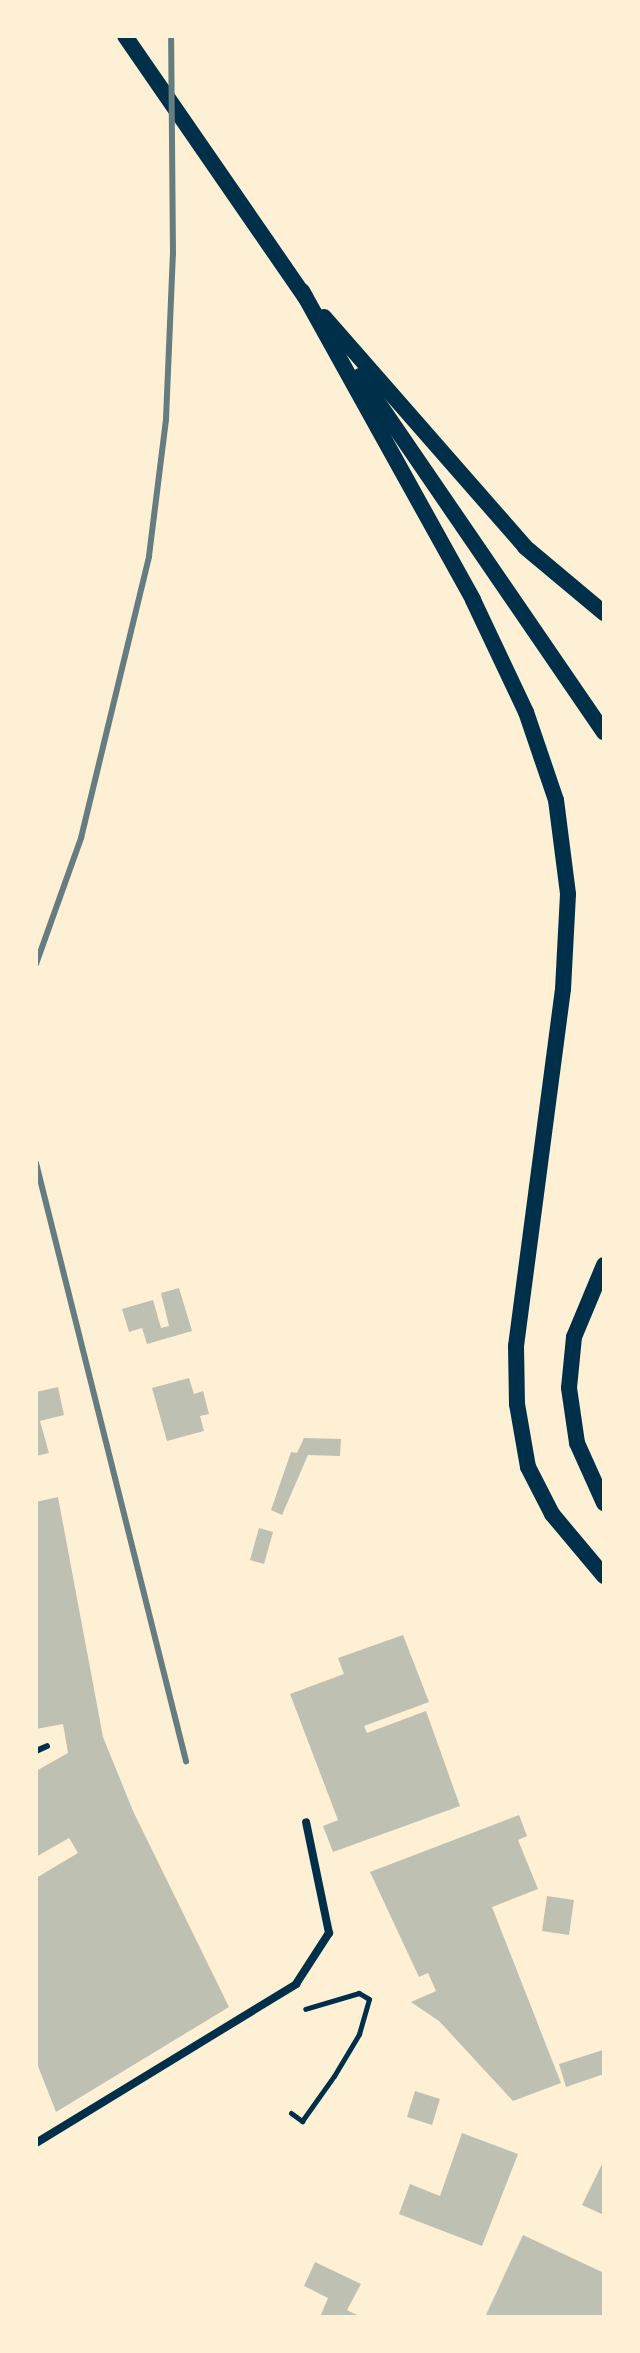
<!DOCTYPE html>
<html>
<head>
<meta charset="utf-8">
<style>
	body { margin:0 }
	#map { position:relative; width:640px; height:2353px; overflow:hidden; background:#fdf0d5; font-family:"Space Grotesk",sans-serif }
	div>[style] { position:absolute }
	.building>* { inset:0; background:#bec0b2 }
	.path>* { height:5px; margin:-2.5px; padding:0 2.5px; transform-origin:2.5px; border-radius:2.5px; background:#003049 }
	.service>* { height:6px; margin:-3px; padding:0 3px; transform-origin:3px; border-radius:3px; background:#003049 }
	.minor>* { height:8px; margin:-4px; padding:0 4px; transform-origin:4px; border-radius:4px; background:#003049 }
	.secondary>* { height:16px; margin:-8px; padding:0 8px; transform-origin:8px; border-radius:8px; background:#003049 }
	.rail>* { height:6px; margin:-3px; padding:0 3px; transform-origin:3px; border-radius:3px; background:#657d81 }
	span { translate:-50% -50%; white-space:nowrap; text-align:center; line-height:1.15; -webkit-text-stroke:7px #fdf0d5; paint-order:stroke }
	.frame { position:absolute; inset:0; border:38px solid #fdf0d5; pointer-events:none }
</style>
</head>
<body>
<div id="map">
	<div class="building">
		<i style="clip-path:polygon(179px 1288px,192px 1331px,147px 1344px,142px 1328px,129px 1332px,122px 1309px,153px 1300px,161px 1328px,169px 1326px,161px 1293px)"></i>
		<i style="clip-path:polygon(189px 1378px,194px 1394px,203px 1391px,209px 1414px,200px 1416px,204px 1431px,167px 1441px,152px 1388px)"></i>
		<i style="clip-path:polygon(58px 1387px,64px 1415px,40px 1421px,49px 1453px,36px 1456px,36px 1392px)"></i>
		<i style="clip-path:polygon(304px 1438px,341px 1439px,340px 1456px,308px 1455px,282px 1515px,271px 1510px,291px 1452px,297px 1453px)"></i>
		<i style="clip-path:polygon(58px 1497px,103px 1737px,133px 1811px,229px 2007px,56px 2112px,36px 2061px,36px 1878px,78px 1853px,69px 1838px,36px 1857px,36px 1771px,68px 1753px,63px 1724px,36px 1729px,36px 1502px)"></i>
		<i style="clip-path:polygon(259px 1528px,273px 1532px,264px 1564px,250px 1560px)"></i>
		<i style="clip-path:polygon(403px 1635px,429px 1702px,364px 1726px,367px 1733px,426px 1711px,460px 1806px,333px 1852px,323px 1826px,338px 1820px,290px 1694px,344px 1674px,338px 1658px)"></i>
		<i style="clip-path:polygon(519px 1815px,527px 1836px,518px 1840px,538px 1889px,492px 1907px,561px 2083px,513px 2101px,439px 2021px,411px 2002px,436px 1991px,428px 1973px,419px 1977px,370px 1872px)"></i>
		<i style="clip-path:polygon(547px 1896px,574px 1900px,569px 1935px,542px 1931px)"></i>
		<i style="clip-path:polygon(603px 2050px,604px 2074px,566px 2087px,559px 2064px)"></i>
		<i style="clip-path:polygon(415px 2091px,440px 2099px,432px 2125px,407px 2117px)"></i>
		<i style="clip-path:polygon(462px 2133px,518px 2154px,482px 2246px,399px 2214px,410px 2184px,440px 2196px)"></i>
		<i style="clip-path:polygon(604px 2160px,604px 2215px,582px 2205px)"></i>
		<i style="clip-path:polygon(523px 2235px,604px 2273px,604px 2317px,485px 2317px)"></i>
		<i style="clip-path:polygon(315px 2262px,361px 2284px,347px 2310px,361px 2317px,320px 2317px,328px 2298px,304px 2286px)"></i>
	</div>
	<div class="path">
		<i style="left:291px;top:2113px;width:14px;rotate:36deg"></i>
		<i style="left:302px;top:2121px;width:55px;rotate:-54.6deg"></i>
		<i style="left:334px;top:2076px;width:49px;rotate:-59.2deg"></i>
		<i style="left:359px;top:2034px;width:36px;rotate:-74deg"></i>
		<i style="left:369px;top:1999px;width:12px;rotate:-149deg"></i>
		<i style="left:359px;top:1993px;width:56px;rotate:163.5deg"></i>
	</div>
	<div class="service">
		<i style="left:36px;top:1751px;width:12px;rotate:-24deg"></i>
	</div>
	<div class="minor">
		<i style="left:36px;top:2143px;width:305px;rotate:-31.4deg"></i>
		<i style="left:296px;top:1984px;width:61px;rotate:-57.1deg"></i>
		<i style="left:329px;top:1933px;width:113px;rotate:-101.7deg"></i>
	</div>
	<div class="secondary">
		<i style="left:125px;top:36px;width:318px;rotate:55.4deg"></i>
		<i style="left:302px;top:291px;width:353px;rotate:61deg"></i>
		<i style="left:473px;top:600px;width:124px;rotate:64.7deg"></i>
		<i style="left:526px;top:712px;width:93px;rotate:71.2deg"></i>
		<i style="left:556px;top:800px;width:95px;rotate:82.7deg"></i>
		<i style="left:568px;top:894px;width:95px;rotate:93deg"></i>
		<i style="left:563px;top:989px;width:360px;rotate:97.5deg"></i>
		<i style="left:516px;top:1346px;width:58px;rotate:89deg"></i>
		<i style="left:517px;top:1404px;width:64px;rotate:80.1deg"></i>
		<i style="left:528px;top:1467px;width:53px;rotate:62.9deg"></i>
		<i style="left:552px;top:1514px;width:81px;rotate:50deg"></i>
		<i style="left:324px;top:317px;width:305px;rotate:48.8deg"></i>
		<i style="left:525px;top:547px;width:103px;rotate:39.9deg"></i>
		<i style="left:360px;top:376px;width:432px;rotate:55.6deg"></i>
		<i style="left:604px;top:1265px;width:78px;rotate:112.6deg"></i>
		<i style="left:574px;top:1337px;width:51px;rotate:95.6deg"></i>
		<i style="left:569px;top:1388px;width:56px;rotate:81.7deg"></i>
		<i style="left:577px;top:1443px;width:66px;rotate:65.8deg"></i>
	</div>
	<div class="rail">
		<i style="left:36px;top:964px;width:134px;rotate:-70.3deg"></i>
		<i style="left:81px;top:838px;width:290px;rotate:-76.4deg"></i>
		<i style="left:149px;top:556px;width:138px;rotate:-82.9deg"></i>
		<i style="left:166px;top:419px;width:165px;rotate:-87.6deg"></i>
		<i style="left:173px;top:254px;width:218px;rotate:-90.5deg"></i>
		<i style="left:36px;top:1163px;width:617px;rotate:75.92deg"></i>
	</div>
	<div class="frame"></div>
</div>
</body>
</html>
